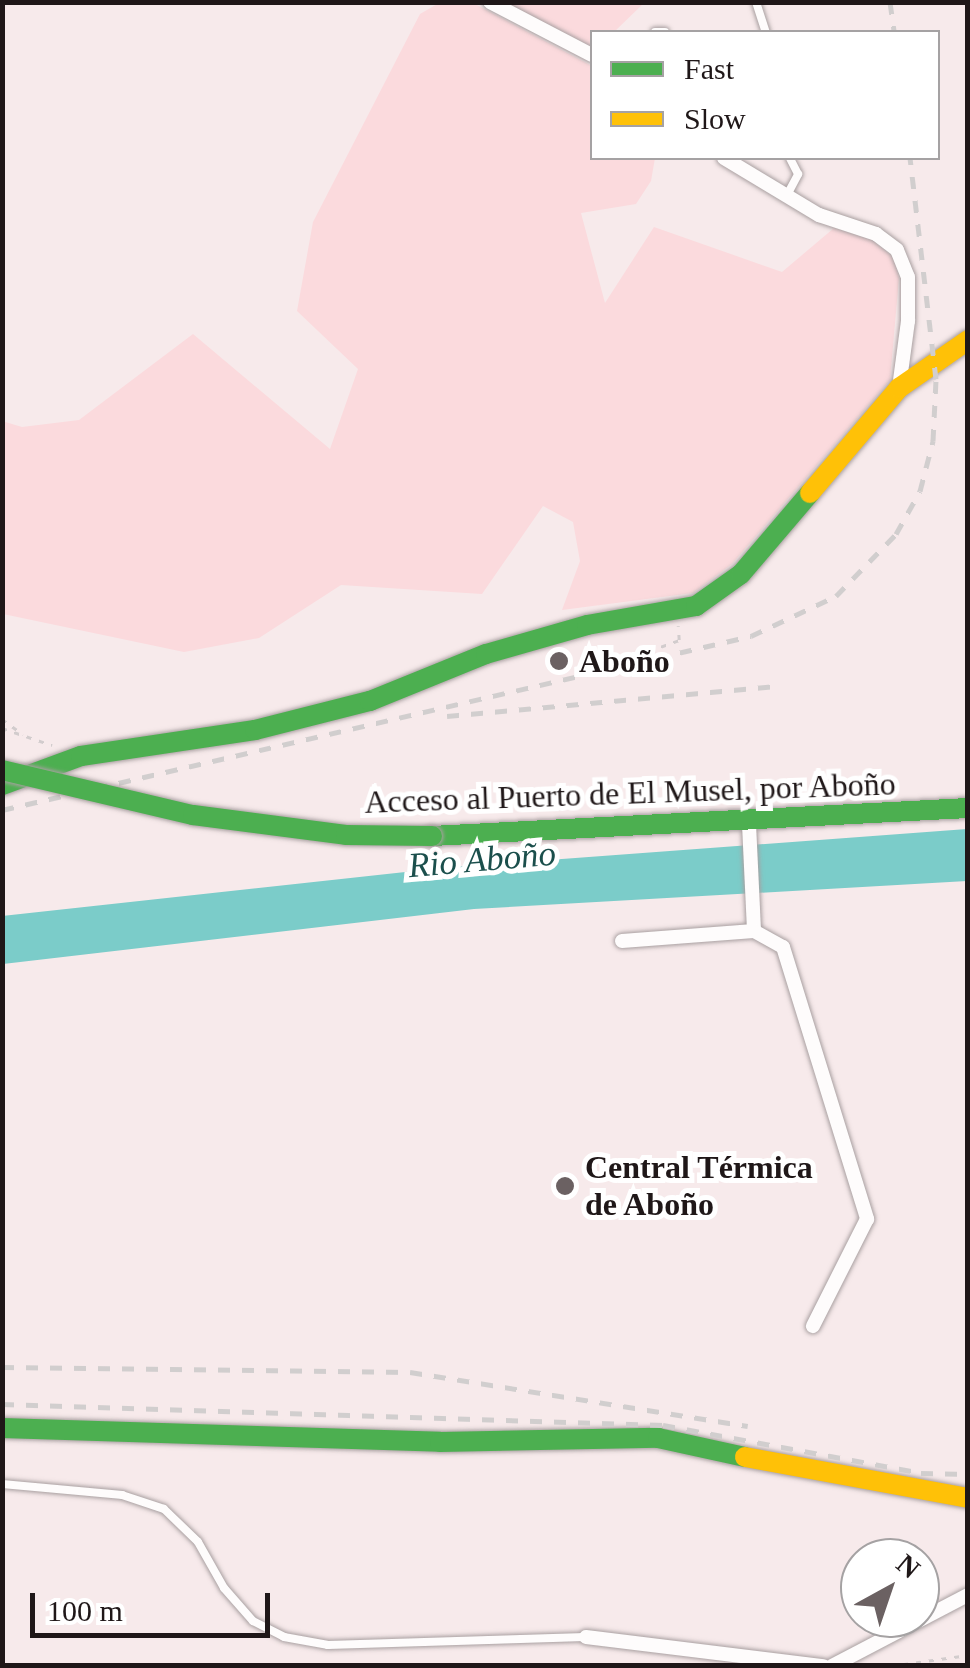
<!DOCTYPE html>
<html>
<head>
<meta charset="utf-8">
<style>
	body { margin:0 }
	#map { position:relative; width:970px; height:1668px; overflow:hidden; background:#f7eaeb; font-family:"Times New Roman",serif }
	div>[style] { position:absolute }
	.green>* { inset:0; background:#fbdadd }
	.water>* { inset:0; background:#7bccc9 }
	.path>* { height:2.5px; margin-top:-1.25px; transform-origin:0; background:repeating-linear-gradient(90deg,#d2cccd 0 5px,transparent 0 13px) }
	.roads { filter:drop-shadow(0 0 2px #a9a0a1) drop-shadow(0 0 2px #a9a0a1) }
	.lane>* { height:8px; margin:-4px; padding:0 4px; transform-origin:4px; border-radius:4px; background:#fefcfc }
	.street>* { height:14px; margin:-7px; padding:0 7px; transform-origin:7px; border-radius:7px; background:#fefcfc }
	.fast>* { height:20px; margin:-10px; padding:0 10px; transform-origin:10px; border-radius:10px; background:#4caf50 }
	.slow>* { height:20px; margin:-10px; padding:0 10px; transform-origin:10px; border-radius:10px; background:#ffc107 }
	.rail>* { height:5px; margin-top:-2.5px; transform-origin:0; background:repeating-linear-gradient(90deg,#d1cece 0 12px,transparent 0 24px) }
	.bridges { filter:drop-shadow(0 0 2px #a9a0a1) drop-shadow(0 0 2px #a9a0a1) }
	.fast-bridge>* { height:20px; margin:-10px; padding:0 10px; transform-origin:10px; border-radius:10px; background:#4caf50 }
	.dots>* { width:28px; height:28px; translate:-50% -50%; box-sizing:border-box; border:5px solid #fff; border-radius:50% }
	span { translate:-50% -50%; white-space:nowrap; text-align:center; line-height:1.15; -webkit-text-stroke:10px #fff; paint-order:stroke }
	.poi-label { font-size:32px; color:#1f1718; font-weight:700 }
	.left { translate:0 -50%; text-align:left }
	.street-label { font-size:32px; color:#1f1718 }
	.water-label { font-size:35px; color:#1b4f4c; font-style:italic }
	.frame { position:absolute; inset:0; border:5px solid #1f1718; pointer-events:none }
	.legend { position:absolute; left:590px; top:30px; width:350px; height:130px; box-sizing:border-box; background:#fff; border:2px solid #a5a2a3; margin:0; padding:12px 18px; list-style:none; font-size:30px; color:#1f1718 }
	.legend li { display:flex; align-items:center; gap:20px; height:50px }
	.legend b { width:50px; border:2px solid #a5a2a3 }
	.north { position:absolute; left:840px; top:1538px; width:100px; height:100px; box-sizing:border-box; background:#fff; border:2px solid #a5a2a3; border-radius:50%; rotate:40deg; font-size:28px; font-weight:700; line-height:40px; text-align:center; color:#1f1718 }
	.north::after { content:''; display:block; margin:auto; width:35px; height:45px; background:#6b6162; clip-path:polygon(50% 0,100% 100%,50% 72%,0 100%) }
	.scale { position:absolute; left:30px; top:1593px; width:240px; height:45px; box-sizing:border-box; border:5px solid #1f1718; border-top:0; padding-left:12px; font-size:30px; line-height:35px; white-space:nowrap; color:#1f1718; -webkit-text-stroke:8px #fff; paint-order:stroke }
</style>
</head>
<body>
<div id="map">
	<div class="green">
		<i style="clip-path:polygon(439px 3px,473px 3px,592px 66px,592px 158px,655px 158px,651px 181px,636px 204px,581px 213px,605px 303px,654px 227px,782px 272px,834px 228px,872px 240px,893px 257px,899px 278px,890px 380px,732px 564px,693px 593px,562px 610px,580px 561px,573px 522px,543px 506px,482px 594px,341px 585px,259px 638px,184px 652px,3px 614px,2px 421px,22px 427px,79px 420px,193px 334px,330px 449px,358px 369px,297px 311px,313px 222px,420px 14px)"></i>
		<i style="clip-path:polygon(505px 3px,644px 3px,614px 32px,592px 32px,592px 47px)"></i>
	</div>
	<div class="water">
		<i style="clip-path:polygon(967px 829px,967px 881px,474px 909px,3px 964px,2px 916px,442px 868px)"></i>
	</div>
	<div class="path">
		<i style="left:649px;top:651px;width:32px;rotate:-20deg"></i>
		<i style="left:679px;top:640px;width:14px;rotate:-94deg"></i>
		<i style="left:2px;top:719px;width:26px;rotate:36deg"></i>
		<i style="left:2px;top:728px;width:53px;rotate:18.8deg"></i>
		<i style="left:890px;top:1666px;width:79px;rotate:-8deg"></i>
	</div>
	<div class="roads">
		<div class="lane">
			<i style="left:756px;top:2px;width:32px;rotate:72deg"></i>
			<i style="left:655px;top:32px;width:10px"></i>
			<i style="left:786px;top:197px;width:26px;rotate:-62deg"></i>
			<i style="left:798px;top:174px;width:18px;rotate:-117deg"></i>
			<i style="left:2px;top:1484px;width:121px;rotate:5.2deg"></i>
			<i style="left:122px;top:1495px;width:44px;rotate:18.4deg"></i>
			<i style="left:164px;top:1509px;width:47px;rotate:44.1deg"></i>
			<i style="left:198px;top:1542px;width:53px;rotate:60.5deg"></i>
			<i style="left:224px;top:1588px;width:44px;rotate:48.7deg"></i>
			<i style="left:253px;top:1621px;width:35px;rotate:27deg"></i>
			<i style="left:284px;top:1637px;width:45px;rotate:10.3deg"></i>
			<i style="left:328px;top:1645px;width:257px;rotate:-1.8deg"></i>
		</div>
		<div class="street">
			<i style="left:490px;top:2px;width:115px;rotate:27.5deg"></i>
			<i style="left:724px;top:158px;width:111px;rotate:31deg"></i>
			<i style="left:819px;top:215px;width:60px;rotate:18.4deg"></i>
			<i style="left:876px;top:234px;width:26px;rotate:37deg"></i>
			<i style="left:897px;top:250px;width:29px;rotate:68deg"></i>
			<i style="left:908px;top:277px;width:44px;rotate:90deg"></i>
			<i style="left:908px;top:321px;width:68px;rotate:97.7deg"></i>
			<i style="left:749px;top:824px;width:107px;rotate:87.3deg"></i>
			<i style="left:622px;top:941px;width:132px;rotate:-4.3deg"></i>
			<i style="left:754px;top:931px;width:33px;rotate:29deg"></i>
			<i style="left:783px;top:947px;width:285px;rotate:72.8deg"></i>
			<i style="left:867px;top:1219px;width:120px;rotate:116.8deg"></i>
			<i style="left:586px;top:1637px;width:239px;rotate:7deg"></i>
			<i style="left:832px;top:1666px;width:153px;rotate:-27.6deg"></i>
		</div>
		<div class="fast">
			<i style="left:2px;top:785px;width:84px;rotate:-20.2deg"></i>
			<i style="left:81px;top:756px;width:176px;rotate:-8.5deg"></i>
			<i style="left:255px;top:730px;width:119px;rotate:-14.2deg"></i>
			<i style="left:370px;top:701px;width:125px;rotate:-22.1deg"></i>
			<i style="left:486px;top:654px;width:105px;rotate:-16deg"></i>
			<i style="left:587px;top:625px;width:111px;rotate:-9.9deg"></i>
			<i style="left:696px;top:606px;width:55px;rotate:-35.4deg"></i>
			<i style="left:741px;top:574px;width:106px;rotate:-49.6deg"></i>
			<i style="left:432px;top:836px;width:537px;rotate:-2.99deg"></i>
			<i style="left:2px;top:1428px;width:438px;rotate:1.8deg"></i>
			<i style="left:440px;top:1442px;width:218px;rotate:-1.1deg"></i>
			<i style="left:658px;top:1438px;width:89px;rotate:12.3deg"></i>
		</div>
		<div class="slow">
			<i style="left:810px;top:493px;width:138px;rotate:-49.7deg"></i>
			<i style="left:899px;top:388px;width:84px;rotate:-34.8deg"></i>
			<i style="left:745px;top:1457px;width:227px;rotate:10.4deg"></i>
		</div>
	</div>
	<div class="rail">
		<i style="left:890px;top:2px;width:30px;rotate:82deg"></i>
		<i style="left:447px;top:716px;width:328px;rotate:-5.2deg"></i>
		<i style="left:2px;top:810px;width:769px;rotate:-13.08deg"></i>
		<i style="left:751px;top:636px;width:94px;rotate:-25.2deg"></i>
		<i style="left:836px;top:596px;width:86px;rotate:-45.9deg"></i>
		<i style="left:896px;top:534px;width:49px;rotate:-60.8deg"></i>
		<i style="left:920px;top:491px;width:52px;rotate:-75.4deg"></i>
		<i style="left:933px;top:441px;width:62px;rotate:-87.2deg"></i>
		<i style="left:936px;top:379px;width:223px;rotate:-96.7deg"></i>
		<i style="left:2px;top:1367px;width:408px;rotate:0.7deg"></i>
		<i style="left:410px;top:1372px;width:342px;rotate:9.1deg"></i>
		<i style="left:2px;top:1404px;width:661px;rotate:1.82deg"></i>
		<i style="left:663px;top:1425px;width:262px;rotate:10.5deg"></i>
		<i style="left:921px;top:1473px;width:47px;rotate:1.2deg"></i>
	</div>
	<div class="bridges">
		<div class="fast-bridge">
			<i style="left:2px;top:770px;width:196px;rotate:13.3deg"></i>
			<i style="left:193px;top:815px;width:154px;rotate:7.4deg"></i>
			<i style="left:346px;top:835px;width:86px;rotate:0.7deg"></i>
		</div>
	</div>
	<div class="dots">
		<i style="left:559px;top:661px;background:#6b6162"></i>
		<i style="left:565px;top:1186px;background:#6b6162"></i>
	</div>
	<div class="poi-label">
		<span class="left" style="left:579px;top:661px">Aboño</span>
		<span class="left" style="left:585px;top:1186px">Central Térmica<br>de Aboño</span>
	</div>
	<div class="street-label">
		<span style="left:630px;top:793px;rotate:-2deg">Acceso al Puerto de El Musel, por Aboño</span>
	</div>
	<div class="water-label">
		<span style="left:482px;top:860px;rotate:-5deg">Rio Aboño</span>
	</div>
	<div class="frame"></div>
	<ul class="legend">
	<li><b style="height:12px;background:#4caf50"></b>Fast</li>
	<li><b style="height:12px;background:#ffc107"></b>Slow</li>
	</ul>
	<div class="north">N</div>
	<div class="scale">100 m</div>
</div>
</body>
</html>
